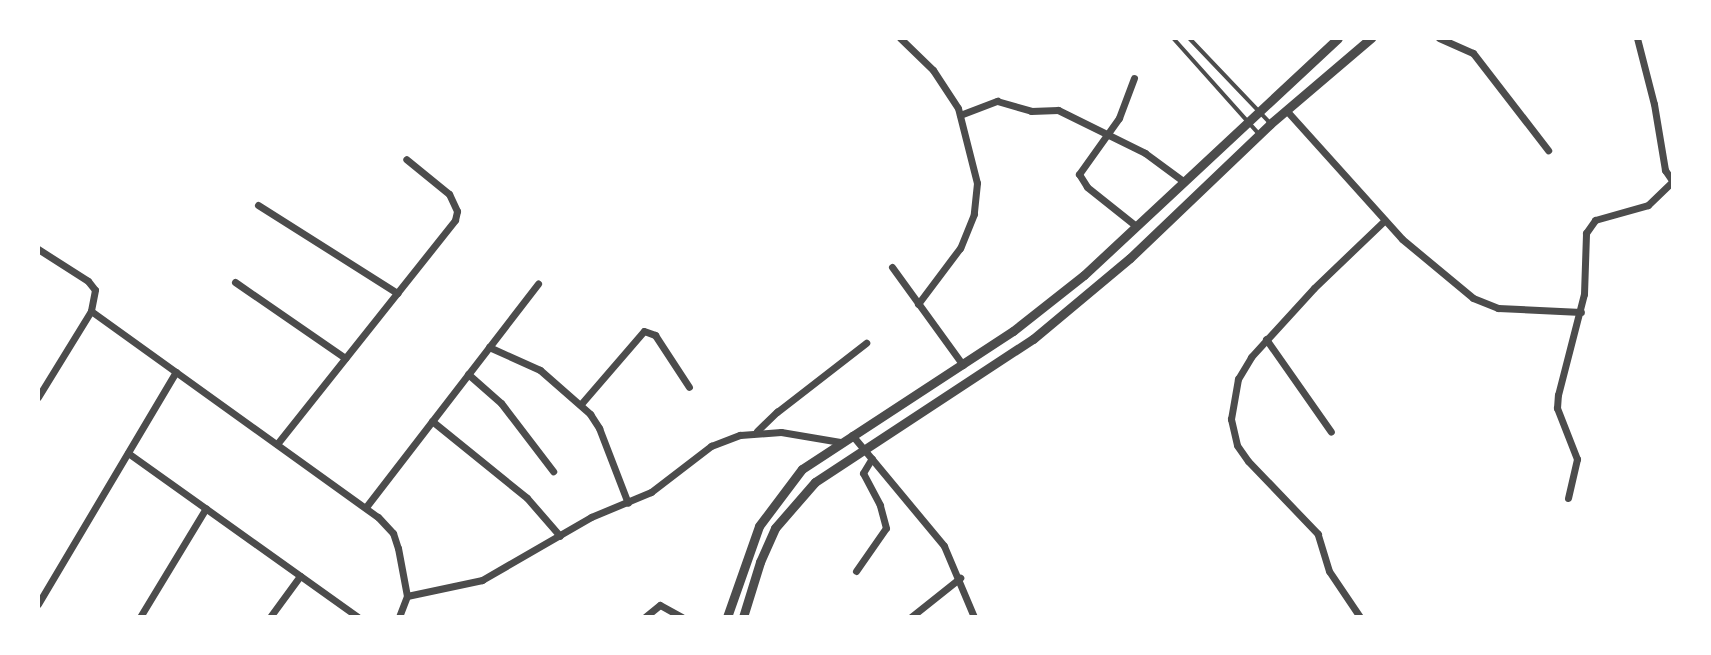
<!DOCTYPE html>
<html>
<head>
<meta charset="utf-8">
<style>
	body { margin:0 }
	#map { position:relative; width:1711px; height:655px; overflow:hidden; background:#fff; font-family:Quicksand,sans-serif }
	div>[style] { position:absolute }
	.service>* { height:4px; margin:-2px; padding:0 2px; transform-origin:2px; border-radius:2px; background:#4c4c4c }
	.minor>* { height:7px; margin:-3.5px; padding:0 3.5px; transform-origin:3.5px; border-radius:3.5px; background:#4c4c4c }
	.tertiary>* { height:9px; margin:-4.5px; padding:0 4.5px; transform-origin:4.5px; border-radius:4.5px; background:#4c4c4c }
	span { translate:-50% -50%; white-space:nowrap; text-align:center; line-height:1.15; -webkit-text-stroke:8px #fff; paint-order:stroke }
	.frame { position:absolute; inset:0; border:40px solid #fff; pointer-events:none }
</style>
</head>
<body>
<div id="map">
	<div class="service">
		<i style="left:1173px;top:38px;width:126px;rotate:48.2deg"></i>
		<i style="left:1189px;top:38px;width:117px;rotate:46.4deg"></i>
	</div>
	<div class="minor">
		<i style="left:900px;top:38px;width:46px;rotate:44.1deg"></i>
		<i style="left:933px;top:70px;width:45px;rotate:56.7deg"></i>
		<i style="left:958px;top:108px;width:77px;rotate:75.8deg"></i>
		<i style="left:977px;top:183px;width:31px;rotate:96deg"></i>
		<i style="left:974px;top:214px;width:37px;rotate:112deg"></i>
		<i style="left:960px;top:248px;width:70px;rotate:126.9deg"></i>
		<i style="left:1439px;top:38px;width:37px;rotate:24deg"></i>
		<i style="left:1473px;top:53px;width:123px;rotate:52.3deg"></i>
		<i style="left:1637px;top:38px;width:68px;rotate:75.6deg"></i>
		<i style="left:1654px;top:104px;width:67px;rotate:80.5deg"></i>
		<i style="left:1665px;top:170px;width:14px;rotate:56deg"></i>
		<i style="left:1134px;top:78px;width:43px;rotate:110.6deg"></i>
		<i style="left:1119px;top:118px;width:69px;rotate:125.5deg"></i>
		<i style="left:1079px;top:174px;width:15px;rotate:58deg"></i>
		<i style="left:1087px;top:187px;width:63px;rotate:38.5deg"></i>
		<i style="left:1286px;top:110px;width:173px;rotate:48deg"></i>
		<i style="left:1402px;top:239px;width:92px;rotate:39.7deg"></i>
		<i style="left:1473px;top:298px;width:27px;rotate:22deg"></i>
		<i style="left:1498px;top:308px;width:83px;rotate:2.8deg"></i>
		<i style="left:960px;top:115px;width:40px;rotate:-21deg"></i>
		<i style="left:997px;top:101px;width:35px;rotate:16deg"></i>
		<i style="left:1031px;top:111px;width:27px;rotate:-2deg"></i>
		<i style="left:1058px;top:110px;width:97px;rotate:26.3deg"></i>
		<i style="left:1145px;top:153px;width:47px;rotate:36.4deg"></i>
		<i style="left:258px;top:205px;width:165px;rotate:32.3deg"></i>
		<i style="left:38px;top:249px;width:59px;rotate:32.6deg"></i>
		<i style="left:88px;top:281px;width:11px;rotate:52deg"></i>
		<i style="left:95px;top:290px;width:21px;rotate:101deg"></i>
		<i style="left:91px;top:311px;width:101px;rotate:121.6deg"></i>
		<i style="left:892px;top:267px;width:121px;rotate:54.1deg"></i>
		<i style="left:235px;top:282px;width:134px;rotate:34.6deg"></i>
		<i style="left:91px;top:311px;width:353px;rotate:35.7deg"></i>
		<i style="left:378px;top:517px;width:22px;rotate:47deg"></i>
		<i style="left:393px;top:533px;width:16px;rotate:72deg"></i>
		<i style="left:398px;top:548px;width:49px;rotate:79.4deg"></i>
		<i style="left:407px;top:596px;width:22px;rotate:111deg"></i>
		<i style="left:1266px;top:339px;width:113px;rotate:55deg"></i>
		<i style="left:489px;top:347px;width:56px;rotate:24.3deg"></i>
		<i style="left:540px;top:370px;width:67px;rotate:41.3deg"></i>
		<i style="left:590px;top:414px;width:17px;rotate:57deg"></i>
		<i style="left:599px;top:428px;width:80px;rotate:68.9deg"></i>
		<i style="left:468px;top:374px;width:44px;rotate:41.3deg"></i>
		<i style="left:501px;top:403px;width:86px;rotate:52.6deg"></i>
		<i style="left:581px;top:404px;width:96px;rotate:-49.2deg"></i>
		<i style="left:644px;top:331px;width:12px;rotate:20deg"></i>
		<i style="left:655px;top:335px;width:62px;rotate:56.8deg"></i>
		<i style="left:432px;top:421px;width:122px;rotate:39deg"></i>
		<i style="left:527px;top:498px;width:50px;rotate:49deg"></i>
		<i style="left:757px;top:431px;width:28px;rotate:-44deg"></i>
		<i style="left:777px;top:412px;width:113px;rotate:-37.8deg"></i>
		<i style="left:852px;top:435px;width:144px;rotate:50.3deg"></i>
		<i style="left:944px;top:546px;width:77px;rotate:67.1deg"></i>
		<i style="left:277px;top:444px;width:286px;rotate:-51.5deg"></i>
		<i style="left:455px;top:220px;width:9px;rotate:-77deg"></i>
		<i style="left:457px;top:211px;width:19px;rotate:-115deg"></i>
		<i style="left:449px;top:194px;width:55px;rotate:-140.9deg"></i>
		<i style="left:128px;top:453px;width:282px;rotate:35.5deg"></i>
		<i style="left:1568px;top:498px;width:40px;rotate:-77deg"></i>
		<i style="left:1577px;top:459px;width:55px;rotate:-111.4deg"></i>
		<i style="left:1557px;top:408px;width:13px;rotate:-86deg"></i>
		<i style="left:1558px;top:395px;width:104px;rotate:-75.6deg"></i>
		<i style="left:1584px;top:294px;width:61px;rotate:-88.1deg"></i>
		<i style="left:1586px;top:233px;width:16px;rotate:-55deg"></i>
		<i style="left:1595px;top:220px;width:55px;rotate:-15.8deg"></i>
		<i style="left:1648px;top:205px;width:35px;rotate:-44deg"></i>
		<i style="left:366px;top:507px;width:282px;rotate:-52.4deg"></i>
		<i style="left:856px;top:571px;width:52px;rotate:-55.1deg"></i>
		<i style="left:886px;top:528px;width:24px;rotate:-105deg"></i>
		<i style="left:880px;top:505px;width:36px;rotate:-118deg"></i>
		<i style="left:863px;top:473px;width:17px;rotate:-59deg"></i>
		<i style="left:407px;top:596px;width:77px;rotate:-12deg"></i>
		<i style="left:482px;top:580px;width:126px;rotate:-30deg"></i>
		<i style="left:591px;top:517px;width:65px;rotate:-22.6deg"></i>
		<i style="left:651px;top:492px;width:76px;rotate:-37.5deg"></i>
		<i style="left:711px;top:446px;width:31px;rotate:-21deg"></i>
		<i style="left:740px;top:435px;width:41px;rotate:-4.2deg"></i>
		<i style="left:781px;top:432px;width:60px;rotate:9.6deg"></i>
		<i style="left:38px;top:604px;width:270px;rotate:-59.3deg"></i>
		<i style="left:140px;top:617px;width:127px;rotate:-58.8deg"></i>
		<i style="left:270px;top:617px;width:51px;rotate:-53.8deg"></i>
		<i style="left:645px;top:617px;width:19px;rotate:-39deg"></i>
		<i style="left:660px;top:605px;width:25px;rotate:29deg"></i>
		<i style="left:911px;top:617px;width:63px;rotate:-38.5deg"></i>
		<i style="left:1360px;top:617px;width:55px;rotate:-124deg"></i>
		<i style="left:1329px;top:571px;width:39px;rotate:-107deg"></i>
		<i style="left:1318px;top:534px;width:101px;rotate:-133.8deg"></i>
		<i style="left:1248px;top:461px;width:19px;rotate:-125deg"></i>
		<i style="left:1237px;top:445px;width:27px;rotate:-103deg"></i>
		<i style="left:1231px;top:419px;width:41px;rotate:-80.1deg"></i>
		<i style="left:1238px;top:379px;width:26px;rotate:-59deg"></i>
		<i style="left:1251px;top:357px;width:93px;rotate:-47.6deg"></i>
		<i style="left:1314px;top:288px;width:98px;rotate:-43.8deg"></i>
	</div>
	<div class="tertiary">
		<i style="left:727px;top:617px;width:96px;rotate:-70.6deg"></i>
		<i style="left:759px;top:526px;width:71px;rotate:-53deg"></i>
		<i style="left:802px;top:469px;width:252px;rotate:-33.2deg"></i>
		<i style="left:1013px;top:331px;width:90px;rotate:-38.3deg"></i>
		<i style="left:1084px;top:275px;width:347px;rotate:-43deg"></i>
		<i style="left:743px;top:617px;width:58px;rotate:-72.8deg"></i>
		<i style="left:760px;top:562px;width:37px;rotate:-66deg"></i>
		<i style="left:775px;top:528px;width:61px;rotate:-49deg"></i>
		<i style="left:815px;top:482px;width:261px;rotate:-33.3deg"></i>
		<i style="left:1033px;top:339px;width:126px;rotate:-39.9deg"></i>
		<i style="left:1130px;top:258px;width:194px;rotate:-43.7deg"></i>
		<i style="left:1270px;top:124px;width:133px;rotate:-40.4deg"></i>
	</div>
	<div class="frame"></div>
</div>
</body>
</html>
